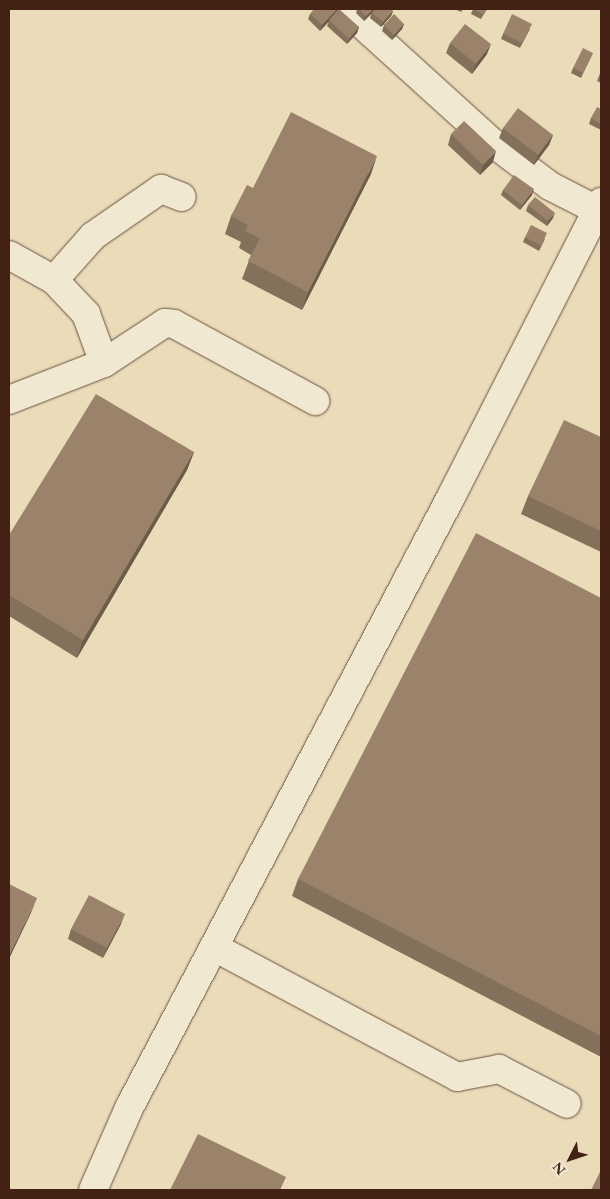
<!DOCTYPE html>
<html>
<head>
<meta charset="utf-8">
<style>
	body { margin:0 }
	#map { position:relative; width:610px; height:1199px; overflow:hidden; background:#eadcb9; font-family:"EB Garamond",serif }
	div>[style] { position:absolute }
	.roads { filter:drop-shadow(0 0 1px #6d503e) drop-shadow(0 0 1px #6d503e) }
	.minor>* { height:28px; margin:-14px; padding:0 14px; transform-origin:14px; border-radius:14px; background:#f1e8d2 }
	.wall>* { inset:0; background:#84715b }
	.shaded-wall>* { inset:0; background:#6c5c4a }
	.building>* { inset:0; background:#9a836a }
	span { translate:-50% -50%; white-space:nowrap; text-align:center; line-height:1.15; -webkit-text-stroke:4px #f1e8d2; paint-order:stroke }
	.frame { position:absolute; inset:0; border:10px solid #432215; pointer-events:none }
	.north { position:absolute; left:545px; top:1134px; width:50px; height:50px; -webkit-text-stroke:4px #f1e8d2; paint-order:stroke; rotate:229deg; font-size:14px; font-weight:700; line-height:20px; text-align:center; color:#432215 }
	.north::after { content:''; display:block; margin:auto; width:18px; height:22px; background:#432215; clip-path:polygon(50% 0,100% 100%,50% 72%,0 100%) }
</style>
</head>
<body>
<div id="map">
	<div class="roads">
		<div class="minor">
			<i style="left:345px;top:9px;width:200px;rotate:42.2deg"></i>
			<i style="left:493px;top:143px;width:71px;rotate:37deg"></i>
			<i style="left:550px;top:186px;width:53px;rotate:27.1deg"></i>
			<i style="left:9px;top:255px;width:51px;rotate:29.1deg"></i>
			<i style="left:54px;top:280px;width:47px;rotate:46.7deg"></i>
			<i style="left:86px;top:314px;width:52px;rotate:69.8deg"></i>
			<i style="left:54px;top:280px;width:59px;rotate:-48.4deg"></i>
			<i style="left:93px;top:236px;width:83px;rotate:-34.7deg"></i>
			<i style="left:161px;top:189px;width:22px;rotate:21deg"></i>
			<i style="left:9px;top:400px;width:102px;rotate:-21.3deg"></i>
			<i style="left:104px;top:363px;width:73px;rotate:-33.3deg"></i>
			<i style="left:165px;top:323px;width:9px;rotate:6deg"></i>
			<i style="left:174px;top:324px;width:161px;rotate:28.6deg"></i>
			<i style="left:214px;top:947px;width:276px;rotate:28.1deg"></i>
			<i style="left:457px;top:1077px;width:43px;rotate:-10.8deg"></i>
			<i style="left:499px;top:1069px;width:76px;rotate:27.2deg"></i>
			<i style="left:93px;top:1190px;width:90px;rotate:-66.3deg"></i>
			<i style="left:129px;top:1108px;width:693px;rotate:-62.21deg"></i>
			<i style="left:452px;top:495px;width:329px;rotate:-63deg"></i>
		</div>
	</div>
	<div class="wall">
		<i style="clip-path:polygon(338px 9px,337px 11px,359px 27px,357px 33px,347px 44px,327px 26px,329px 21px,320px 31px,308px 19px,310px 14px)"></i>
		<i style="clip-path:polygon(357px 9px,390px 9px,393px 11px,391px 16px,381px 27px,370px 18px,371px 14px,364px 21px,356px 13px)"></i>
		<i style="clip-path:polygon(454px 9px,463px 9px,461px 12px)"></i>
		<i style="clip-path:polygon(473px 9px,487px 9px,481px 19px,471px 14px)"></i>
		<i style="clip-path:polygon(404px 24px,402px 29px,392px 40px,382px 31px,384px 25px)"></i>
		<i style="clip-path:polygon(530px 29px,520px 48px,501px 39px,503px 34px)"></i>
		<i style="clip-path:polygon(450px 43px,487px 54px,472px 74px,446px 53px)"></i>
		<i style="clip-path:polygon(593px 53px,581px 78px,571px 73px,573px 68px)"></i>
		<i style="clip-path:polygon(601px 71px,601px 83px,597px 81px)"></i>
		<i style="clip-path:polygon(601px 109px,601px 130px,589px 124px,591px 118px)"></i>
		<i style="clip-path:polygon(503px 128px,553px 135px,549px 145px,534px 165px,499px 138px)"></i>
		<i style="clip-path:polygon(451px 134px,493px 162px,480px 175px,448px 145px)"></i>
		<i style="clip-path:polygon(371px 174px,302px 310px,242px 279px,251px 255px,239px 248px,241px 242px,225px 234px,231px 216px,253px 188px)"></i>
		<i style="clip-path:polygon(503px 190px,532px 195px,520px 210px,501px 195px)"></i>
		<i style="clip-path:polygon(528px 205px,553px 218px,547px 226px,526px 211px)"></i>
		<i style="clip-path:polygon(525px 237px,545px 239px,539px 251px,523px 242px)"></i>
		<i style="clip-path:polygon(601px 437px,601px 552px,521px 514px,528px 496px)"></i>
		<i style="clip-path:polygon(194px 452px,187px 470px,77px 658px,9px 616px,9px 535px)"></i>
		<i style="clip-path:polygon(601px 598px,601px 1057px,292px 896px,298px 879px)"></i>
		<i style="clip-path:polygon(121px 924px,103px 958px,68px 939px,71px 929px)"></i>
	</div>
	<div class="shaded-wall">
		<i style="clip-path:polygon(337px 9px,338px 9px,337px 13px,320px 31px,322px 25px)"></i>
		<i style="clip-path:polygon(373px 9px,376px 9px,364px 21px,366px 16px)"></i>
		<i style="clip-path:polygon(393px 11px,391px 16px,381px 27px,383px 22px)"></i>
		<i style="clip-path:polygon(404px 24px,402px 29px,392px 40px,394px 35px)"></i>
		<i style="clip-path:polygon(359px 27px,357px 33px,347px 44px,349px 39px)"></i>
		<i style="clip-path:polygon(491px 44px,487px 54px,472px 74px,476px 64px)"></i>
		<i style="clip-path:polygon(553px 135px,549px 145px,534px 165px,538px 155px)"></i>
		<i style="clip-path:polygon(496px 151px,493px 162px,480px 175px,483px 165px)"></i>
		<i style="clip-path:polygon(377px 156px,371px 174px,302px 310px,308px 292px)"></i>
		<i style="clip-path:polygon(534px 189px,532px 195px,520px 210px,522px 205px)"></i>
		<i style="clip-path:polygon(555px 213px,553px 218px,547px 226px,548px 221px)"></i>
		<i style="clip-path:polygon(194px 452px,187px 470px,77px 658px,83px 640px)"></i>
		<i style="clip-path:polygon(37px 898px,30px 915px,9px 959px,9px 955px)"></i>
		<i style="clip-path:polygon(125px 914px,121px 924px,103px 958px,107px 948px)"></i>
	</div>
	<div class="building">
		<i style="clip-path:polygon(314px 9px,337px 9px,322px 25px,310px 14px)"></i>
		<i style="clip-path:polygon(339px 9px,359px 27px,349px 39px,329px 20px)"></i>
		<i style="clip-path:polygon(359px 9px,373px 9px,366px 16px)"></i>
		<i style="clip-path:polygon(375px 9px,390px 9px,393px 11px,383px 22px,372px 13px)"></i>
		<i style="clip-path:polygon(473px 9px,486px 9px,483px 14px)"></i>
		<i style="clip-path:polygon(394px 14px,404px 24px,394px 35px,384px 25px)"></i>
		<i style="clip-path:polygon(512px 14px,532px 24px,522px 43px,503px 34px)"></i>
		<i style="clip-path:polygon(465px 24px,491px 44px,476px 64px,450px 43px)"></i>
		<i style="clip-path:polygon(583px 48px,593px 53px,583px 73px,573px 68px)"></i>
		<i style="clip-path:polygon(597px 107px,601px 109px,601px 124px,591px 118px)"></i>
		<i style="clip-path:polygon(518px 108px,553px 135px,538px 155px,503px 128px)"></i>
		<i style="clip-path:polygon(291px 112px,377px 156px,308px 292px,248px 261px,260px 238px,245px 231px,248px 225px,231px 216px,247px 185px,253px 188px)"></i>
		<i style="clip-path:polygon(464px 121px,496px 151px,483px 165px,451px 134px)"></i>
		<i style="clip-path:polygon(514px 175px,534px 189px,522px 205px,503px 190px)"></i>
		<i style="clip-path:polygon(535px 197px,555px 213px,548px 221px,528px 205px)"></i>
		<i style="clip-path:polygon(531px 225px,547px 233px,541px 246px,525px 237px)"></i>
		<i style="clip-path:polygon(96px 394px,194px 452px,83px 640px,9px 595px,9px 535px)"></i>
		<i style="clip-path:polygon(564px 420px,601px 437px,601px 531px,528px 496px)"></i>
		<i style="clip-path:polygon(476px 533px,601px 598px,601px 1036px,298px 879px)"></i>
		<i style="clip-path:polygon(9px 884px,37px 898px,9px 955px)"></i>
		<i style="clip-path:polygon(89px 895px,125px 914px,107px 948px,71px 929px)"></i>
		<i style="clip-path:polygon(198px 1134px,286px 1177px,280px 1190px,170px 1190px)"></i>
		<i style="clip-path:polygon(601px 1170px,601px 1190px,591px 1190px)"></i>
	</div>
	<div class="frame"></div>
	<div class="north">N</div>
</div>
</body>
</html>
